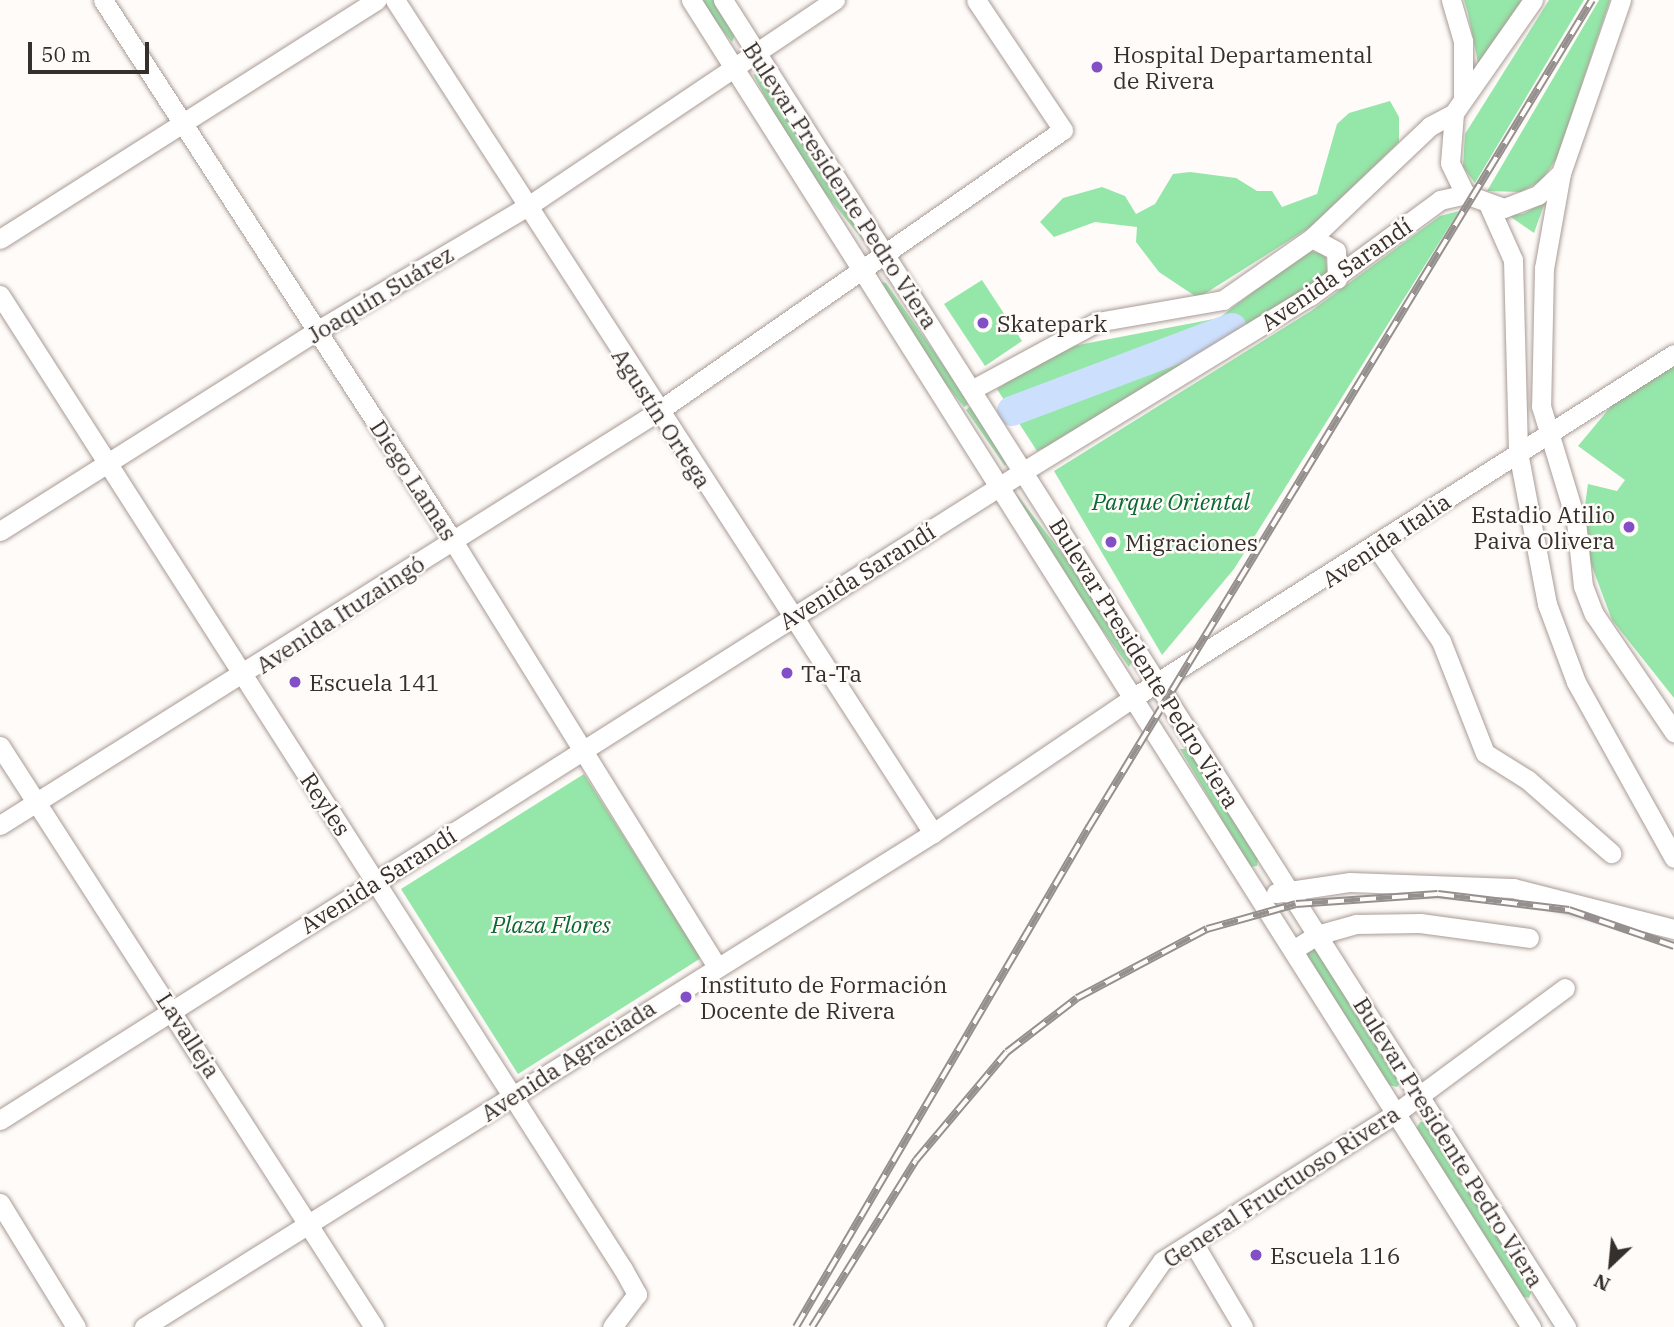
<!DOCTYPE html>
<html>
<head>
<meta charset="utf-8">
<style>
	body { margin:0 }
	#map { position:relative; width:1674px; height:1327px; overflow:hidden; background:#fefbf9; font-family:"IBM Plex Serif",serif }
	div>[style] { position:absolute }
	.green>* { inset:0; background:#95e6a9 }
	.river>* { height:30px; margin:-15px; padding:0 15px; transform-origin:15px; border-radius:15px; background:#cce0fe }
	.roads { filter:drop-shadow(0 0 2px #a99b94) drop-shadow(0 0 2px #a99b94) }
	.minor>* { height:19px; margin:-9.5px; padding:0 9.5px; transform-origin:9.5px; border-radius:9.5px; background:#fff }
	.rail>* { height:8px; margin-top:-4px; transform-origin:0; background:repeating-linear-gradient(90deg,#fefbf9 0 16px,#95908e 0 32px); box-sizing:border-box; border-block:2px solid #95908e }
	.dots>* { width:19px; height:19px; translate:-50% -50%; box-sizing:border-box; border:4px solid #fefbf9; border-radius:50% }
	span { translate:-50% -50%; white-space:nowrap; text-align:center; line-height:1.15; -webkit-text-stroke:5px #fefbf9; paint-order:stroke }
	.poi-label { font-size:23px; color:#36302d }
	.left { translate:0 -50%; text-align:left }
	.right { translate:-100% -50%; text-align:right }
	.street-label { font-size:23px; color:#36302d }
	.park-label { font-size:23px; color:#0a6833; font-style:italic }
	.north { position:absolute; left:1576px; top:1229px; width:70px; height:70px; -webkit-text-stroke:5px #fefbf9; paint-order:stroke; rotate:206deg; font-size:19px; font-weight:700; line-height:28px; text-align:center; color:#36302d }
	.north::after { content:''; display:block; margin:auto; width:24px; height:32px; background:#36302d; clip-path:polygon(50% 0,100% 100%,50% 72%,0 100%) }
	.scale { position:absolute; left:28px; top:42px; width:121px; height:32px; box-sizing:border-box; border:4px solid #36302d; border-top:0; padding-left:9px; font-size:21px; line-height:24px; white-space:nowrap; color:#36302d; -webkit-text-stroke:5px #fefbf9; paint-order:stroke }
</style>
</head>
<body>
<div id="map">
	<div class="green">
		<i style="clip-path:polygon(698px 0,713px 0,735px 35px,732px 42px)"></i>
		<i style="clip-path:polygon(1464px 0,1527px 0,1479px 68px,1468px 13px)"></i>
		<i style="clip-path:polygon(1549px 0,1584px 0,1475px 183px,1463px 167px,1465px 134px)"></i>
		<i style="clip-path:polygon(1599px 0,1610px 0,1557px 158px,1541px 181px,1521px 192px,1487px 191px)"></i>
		<i style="clip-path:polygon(753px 74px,761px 76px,867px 245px,799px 161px)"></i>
		<i style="clip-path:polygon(1390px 101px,1399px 117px,1399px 142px,1312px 226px,1198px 298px,1159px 272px,1136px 242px,1137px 227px,1095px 222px,1054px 237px,1040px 222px,1063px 198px,1102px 187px,1125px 196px,1136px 214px,1155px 204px,1173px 174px,1190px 172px,1236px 178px,1257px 191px,1272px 191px,1282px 207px,1317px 194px,1337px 124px,1349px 113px)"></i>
		<i style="clip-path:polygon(1545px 202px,1534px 233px,1508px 215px,1523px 214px)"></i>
		<i style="clip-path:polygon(1459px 211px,1234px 569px,1162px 655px,1054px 471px,1311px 311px,1440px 216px)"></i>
		<i style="clip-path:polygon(1308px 250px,1325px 255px,1328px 274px,1069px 438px,1037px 451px,997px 389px,1039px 360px,1073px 346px,1219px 318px)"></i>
		<i style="clip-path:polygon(982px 280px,1022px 341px,985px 366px,944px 304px)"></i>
		<i style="clip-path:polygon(881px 282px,886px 283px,970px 403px,964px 407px,929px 363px)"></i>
		<i style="clip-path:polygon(1674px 364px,1674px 698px,1612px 620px,1590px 561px,1583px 519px,1588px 484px,1617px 491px,1625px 480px,1578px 446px,1613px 404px)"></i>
		<i style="clip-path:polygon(972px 405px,1006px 464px,1005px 466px,966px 410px)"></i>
		<i style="clip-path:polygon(1014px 491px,1087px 586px,1133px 660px,1129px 667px,1058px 568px)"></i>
		<i style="clip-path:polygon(1180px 749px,1189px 749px,1258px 858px,1257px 866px,1250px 867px)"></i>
		<i style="clip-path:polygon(584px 774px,701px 958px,518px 1074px,401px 889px)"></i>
		<i style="clip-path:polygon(1312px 943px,1400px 1083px,1397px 1087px,1389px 1085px,1302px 950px)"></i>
		<i style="clip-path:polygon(1420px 1122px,1426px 1122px,1532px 1290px,1529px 1298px,1521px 1296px,1416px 1129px)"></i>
	</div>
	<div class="river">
		<i style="left:1012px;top:411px;width:235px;rotate:-20.7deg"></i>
	</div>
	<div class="roads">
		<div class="minor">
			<i style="left:103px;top:0;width:644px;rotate:57.1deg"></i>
			<i style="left:453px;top:541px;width:499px;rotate:58.2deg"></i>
			<i style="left:395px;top:0;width:992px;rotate:57.14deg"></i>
			<i style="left:691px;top:0;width:1571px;rotate:57.67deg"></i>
			<i style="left:723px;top:0;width:1572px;rotate:57.57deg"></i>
			<i style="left:1451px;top:0;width:43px;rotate:73.7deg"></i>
			<i style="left:1463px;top:41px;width:56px;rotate:90deg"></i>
			<i style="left:1621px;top:0;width:183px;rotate:109.1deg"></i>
			<i style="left:1561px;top:173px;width:97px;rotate:100.1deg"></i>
			<i style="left:1544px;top:268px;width:138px;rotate:91.2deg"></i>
			<i style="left:1541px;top:406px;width:120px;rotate:73.1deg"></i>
			<i style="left:1576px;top:521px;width:65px;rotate:83.9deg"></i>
			<i style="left:1583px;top:586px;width:30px;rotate:69deg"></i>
			<i style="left:1594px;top:614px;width:143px;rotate:55.9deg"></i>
			<i style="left:1465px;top:194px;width:34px;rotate:-116deg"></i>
			<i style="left:1450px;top:163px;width:50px;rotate:-85.4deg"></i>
			<i style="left:1454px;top:113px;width:138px;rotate:-55deg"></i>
			<i style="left:1489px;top:206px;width:59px;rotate:66deg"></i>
			<i style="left:1513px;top:260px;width:192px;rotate:88.5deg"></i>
			<i style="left:1518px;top:452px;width:155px;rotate:79.2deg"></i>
			<i style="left:1547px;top:604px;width:83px;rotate:69.6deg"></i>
			<i style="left:1576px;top:682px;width:201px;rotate:60.9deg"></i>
			<i style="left:1312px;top:238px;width:27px;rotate:28deg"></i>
			<i style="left:1336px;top:251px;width:28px;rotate:88deg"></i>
			<i style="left:0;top:239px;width:446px;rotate:-32.4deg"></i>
			<i style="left:0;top:295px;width:1156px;rotate:57.4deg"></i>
			<i style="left:623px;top:1269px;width:29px;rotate:61deg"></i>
			<i style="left:637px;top:1294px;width:41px;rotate:127.1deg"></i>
			<i style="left:973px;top:389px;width:141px;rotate:-28.4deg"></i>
			<i style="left:1097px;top:322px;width:128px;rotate:-9.9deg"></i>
			<i style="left:1223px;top:300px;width:108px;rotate:-34.9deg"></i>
			<i style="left:1312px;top:238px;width:163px;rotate:-43.5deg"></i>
			<i style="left:1430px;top:126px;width:27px;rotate:-28deg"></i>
			<i style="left:0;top:531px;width:376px;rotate:-32.3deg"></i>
			<i style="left:318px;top:330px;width:244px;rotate:-30.6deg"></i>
			<i style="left:528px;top:206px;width:370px;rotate:-33.9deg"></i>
			<i style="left:1377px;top:548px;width:113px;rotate:55.5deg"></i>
			<i style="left:1441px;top:641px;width:120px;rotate:68.6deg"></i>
			<i style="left:1485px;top:753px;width:51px;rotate:32.1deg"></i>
			<i style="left:1528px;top:780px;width:111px;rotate:41.3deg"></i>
			<i style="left:0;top:746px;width:691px;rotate:57.23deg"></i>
			<i style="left:0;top:825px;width:776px;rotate:-32.15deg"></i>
			<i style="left:657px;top:412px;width:494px;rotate:-34.8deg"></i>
			<i style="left:1063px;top:130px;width:156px;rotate:-123.8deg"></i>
			<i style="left:1276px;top:893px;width:75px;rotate:-8.5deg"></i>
			<i style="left:1350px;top:882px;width:163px;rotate:2.1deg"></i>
			<i style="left:1513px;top:888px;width:166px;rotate:14.3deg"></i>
			<i style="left:1293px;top:950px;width:28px;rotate:-32deg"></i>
			<i style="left:1317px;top:935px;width:41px;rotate:-15.8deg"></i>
			<i style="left:1356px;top:924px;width:64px;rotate:-0.9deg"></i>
			<i style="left:1420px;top:923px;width:110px;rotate:7.8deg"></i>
			<i style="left:0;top:1120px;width:1212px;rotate:-32.37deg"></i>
			<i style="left:1024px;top:471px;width:335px;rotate:-31.5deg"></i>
			<i style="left:1310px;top:296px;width:162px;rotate:-36.4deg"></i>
			<i style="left:1440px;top:200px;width:26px;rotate:-13deg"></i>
			<i style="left:1465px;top:194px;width:41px;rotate:19.7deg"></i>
			<i style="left:1504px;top:208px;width:36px;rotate:-21deg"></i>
			<i style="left:1538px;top:195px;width:32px;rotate:-44deg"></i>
			<i style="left:0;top:1203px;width:145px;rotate:58.5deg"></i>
			<i style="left:1194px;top:1244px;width:96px;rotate:59.4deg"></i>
			<i style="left:144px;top:1327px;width:931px;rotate:-32.05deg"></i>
			<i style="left:933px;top:833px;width:239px;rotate:-34.1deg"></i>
			<i style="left:1131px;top:699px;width:643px;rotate:-32.43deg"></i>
			<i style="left:1116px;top:1327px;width:80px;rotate:-55.1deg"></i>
			<i style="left:1162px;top:1261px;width:277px;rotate:-32.3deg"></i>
			<i style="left:1396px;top:1113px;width:210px;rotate:-36.5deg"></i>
		</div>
	</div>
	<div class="rail">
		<i style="left:796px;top:1327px;width:580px;rotate:-59.63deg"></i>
		<i style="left:1089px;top:827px;width:968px;rotate:-58.69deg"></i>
		<i style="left:812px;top:1327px;width:197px;rotate:-58.1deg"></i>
		<i style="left:916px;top:1160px;width:141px;rotate:-49.9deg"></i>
		<i style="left:1007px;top:1052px;width:88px;rotate:-37.6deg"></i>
		<i style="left:1077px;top:998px;width:147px;rotate:-28deg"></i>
		<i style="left:1207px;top:929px;width:92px;rotate:-15.7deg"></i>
		<i style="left:1296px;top:904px;width:142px;rotate:-4deg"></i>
		<i style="left:1438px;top:894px;width:132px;rotate:7deg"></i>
		<i style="left:1569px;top:910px;width:111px;rotate:18.9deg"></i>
	</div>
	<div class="dots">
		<i style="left:1097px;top:67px;background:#824fc7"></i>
		<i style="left:983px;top:323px;background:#824fc7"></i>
		<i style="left:1629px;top:527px;background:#824fc7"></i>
		<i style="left:1111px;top:542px;background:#824fc7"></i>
		<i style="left:787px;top:673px;background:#824fc7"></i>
		<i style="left:295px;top:682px;background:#824fc7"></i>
		<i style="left:686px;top:997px;background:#824fc7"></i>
		<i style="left:1256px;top:1255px;background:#824fc7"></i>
	</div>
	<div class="poi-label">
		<span class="left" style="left:1113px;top:67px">Hospital Departamental<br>de Rivera</span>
		<span class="left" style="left:997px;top:323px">Skatepark</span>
		<span class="right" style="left:1615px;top:527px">Estadio Atilio<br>Paiva Olivera</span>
		<span class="left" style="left:1125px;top:542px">Migraciones</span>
		<span class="left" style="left:801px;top:673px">Ta-Ta</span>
		<span class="left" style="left:309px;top:682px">Escuela 141</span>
		<span class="left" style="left:700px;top:997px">Instituto de Formación<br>Docente de Rivera</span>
		<span class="left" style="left:1270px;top:1255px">Escuela 116</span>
	</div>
	<div class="street-label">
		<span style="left:841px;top:185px;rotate:57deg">Bulevar Presidente Pedro Viera</span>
		<span style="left:1336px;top:274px;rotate:-35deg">Avenida Sarandí</span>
		<span style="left:380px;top:294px;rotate:-31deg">Joaquín Suárez</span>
		<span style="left:662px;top:418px;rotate:57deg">Agustín Ortega</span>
		<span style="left:414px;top:480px;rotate:57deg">Diego Lamas</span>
		<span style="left:1386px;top:540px;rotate:-34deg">Avenida Italia</span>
		<span style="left:857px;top:576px;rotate:-32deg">Avenida Sarandí</span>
		<span style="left:340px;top:614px;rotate:-33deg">Avenida Ituzaingó</span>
		<span style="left:1145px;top:663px;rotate:58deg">Bulevar Presidente Pedro Viera</span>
		<span style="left:326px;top:804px;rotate:56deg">Reyles</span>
		<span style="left:378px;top:880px;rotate:-32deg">Avenida Sarandí</span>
		<span style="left:189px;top:1035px;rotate:57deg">Lavalleja</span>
		<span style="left:568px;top:1060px;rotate:-33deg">Avenida Agraciada</span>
		<span style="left:1449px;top:1142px;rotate:58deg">Bulevar Presidente Pedro Viera</span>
		<span style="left:1281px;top:1186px;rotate:-33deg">General Fructuoso Rivera</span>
	</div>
	<div class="park-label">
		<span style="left:1171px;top:501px">Parque Oriental</span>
		<span style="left:551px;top:924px">Plaza Flores</span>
	</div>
	<div class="north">N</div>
	<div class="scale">50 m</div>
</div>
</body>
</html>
